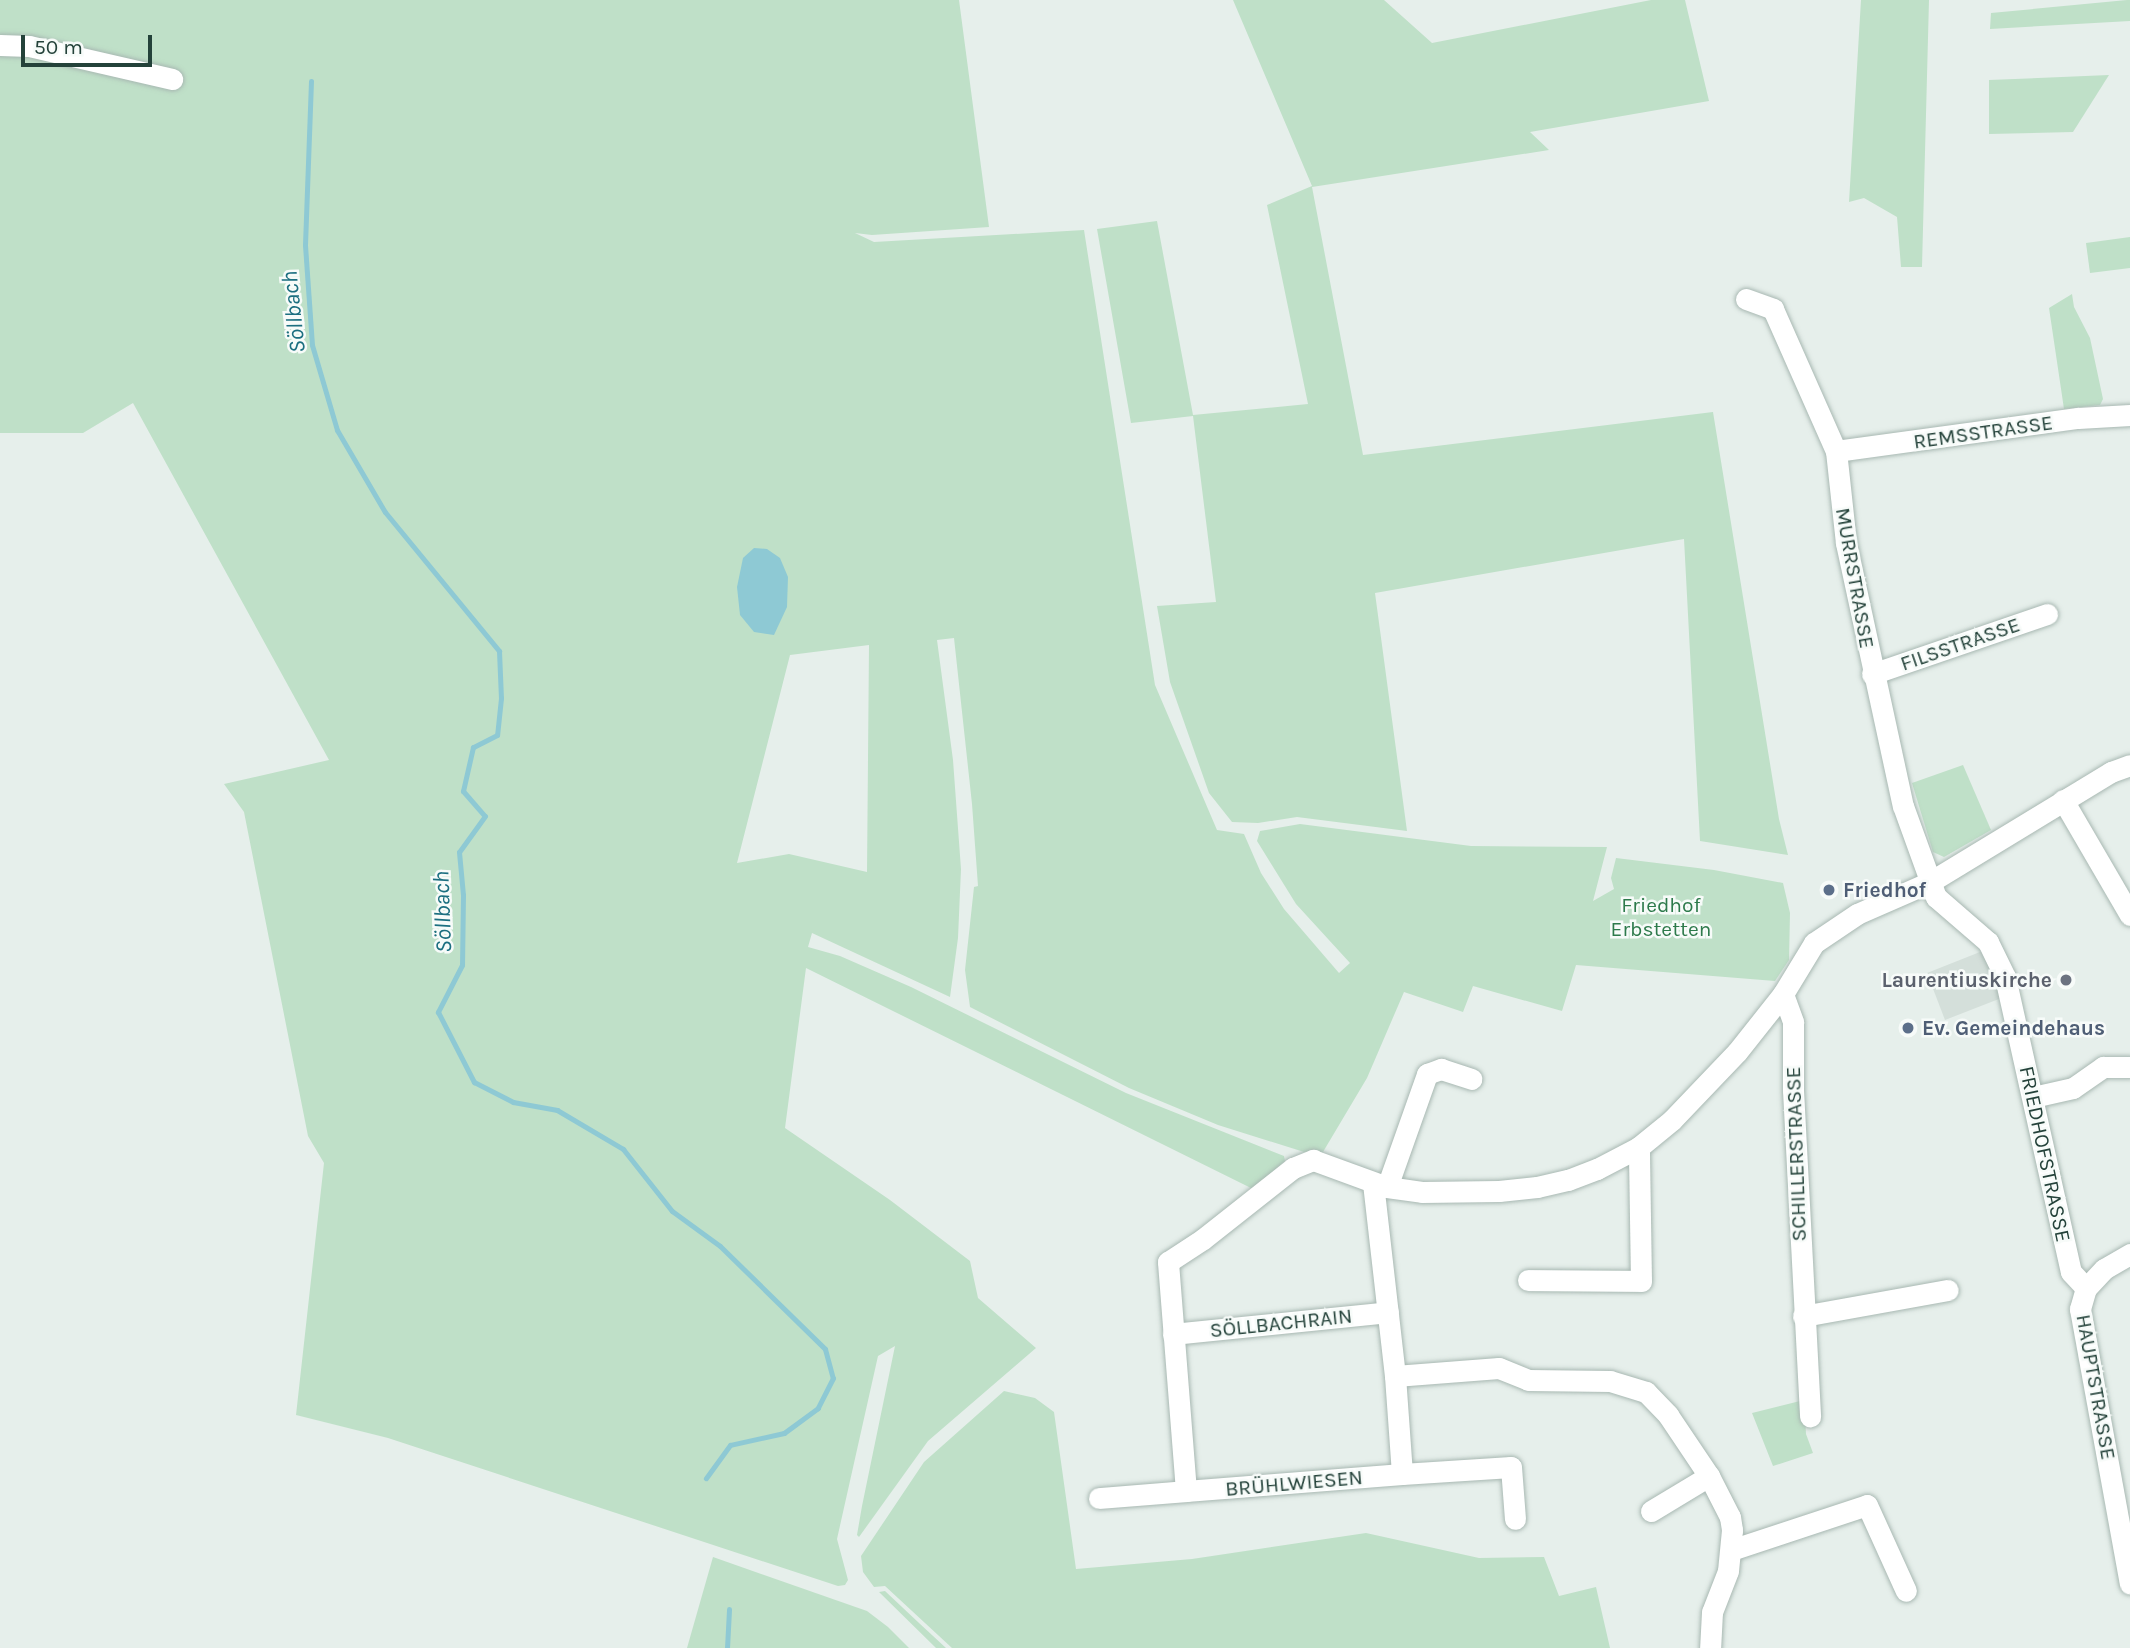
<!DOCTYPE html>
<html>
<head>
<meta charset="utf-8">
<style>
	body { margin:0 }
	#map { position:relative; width:2130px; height:1648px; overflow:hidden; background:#e6efeb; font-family:Karla,sans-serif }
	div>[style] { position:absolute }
	.built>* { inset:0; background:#d4dfda }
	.green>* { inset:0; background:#bfe0c8 }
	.water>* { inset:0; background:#8ec9d4 }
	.stream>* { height:5px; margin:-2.5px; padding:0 2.5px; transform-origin:2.5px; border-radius:2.5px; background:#8ec9d4 }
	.roads { filter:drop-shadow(0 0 2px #a8b8b2) drop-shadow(0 0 2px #a8b8b2) }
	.minor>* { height:21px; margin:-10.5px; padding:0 10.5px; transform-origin:10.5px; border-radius:10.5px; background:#fff }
	.dots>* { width:19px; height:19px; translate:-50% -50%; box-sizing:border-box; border:4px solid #f7fbf9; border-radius:50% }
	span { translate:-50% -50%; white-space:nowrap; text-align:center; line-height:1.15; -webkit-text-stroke:5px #f7fbf9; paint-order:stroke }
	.street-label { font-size:21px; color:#24423a }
	.service-label { font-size:21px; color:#4e5e75; font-weight:700 }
	.left { translate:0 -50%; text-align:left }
	.park-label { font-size:21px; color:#2d7a4b }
	.worship-label { font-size:21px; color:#5b616d; font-weight:700 }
	.right { translate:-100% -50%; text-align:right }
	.water-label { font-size:23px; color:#1c6f80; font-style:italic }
	.scale { position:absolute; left:21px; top:35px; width:131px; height:32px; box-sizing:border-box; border:4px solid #24423a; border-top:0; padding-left:9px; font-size:21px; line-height:24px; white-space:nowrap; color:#24423a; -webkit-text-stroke:5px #f7fbf9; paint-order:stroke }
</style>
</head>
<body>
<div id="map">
	<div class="built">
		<i style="clip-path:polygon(1985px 950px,2004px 997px,1945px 1020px,1927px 973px)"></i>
	</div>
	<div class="green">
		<i style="clip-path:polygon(evenodd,0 0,959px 0,989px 227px,872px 235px,855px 233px,874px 242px,1084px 230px,1155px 685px,1217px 830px,1244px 834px,1261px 873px,1284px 909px,1339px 973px,1350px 963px,1296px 904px,1257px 841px,1260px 831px,1300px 824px,1471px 846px,1607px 847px,1593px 901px,1614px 889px,1611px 878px,1616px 858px,1714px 870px,1783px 883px,1790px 913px,1789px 960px,1775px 981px,1576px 965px,1562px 1011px,1473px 986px,1463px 1012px,1404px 992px,1367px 1078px,1320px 1157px,1218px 1125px,1129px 1088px,970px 1007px,965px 970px,974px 887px,978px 886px,972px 804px,954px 638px,937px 640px,953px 760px,961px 869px,958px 938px,950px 997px,812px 933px,808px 947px,840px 956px,911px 987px,1126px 1093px,1284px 1156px,1285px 1161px,1253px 1189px,806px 968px,785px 1128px,890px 1200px,970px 1261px,978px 1298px,1036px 1348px,928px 1441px,859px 1537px,857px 1535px,862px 1506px,895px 1346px,878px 1356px,837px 1539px,848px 1580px,845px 1585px,838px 1586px,388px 1438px,296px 1415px,324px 1163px,308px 1136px,244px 812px,224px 784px,329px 760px,133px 403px,83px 433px,0 433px,0 0,869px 645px,867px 872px,789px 854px,737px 863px,790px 655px,869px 645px)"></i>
		<i style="clip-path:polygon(1233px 0,1384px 0,1432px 43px,1651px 0,1685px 0,1709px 101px,1530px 132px,1549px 150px,1312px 187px,1363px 455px,1713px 412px,1779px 819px,1788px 855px,1700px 841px,1684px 539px,1375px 593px,1407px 831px,1297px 817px,1258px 823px,1232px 822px,1209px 793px,1170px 682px,1157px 606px,1216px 602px,1193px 416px,1131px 423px,1097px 229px,1157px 221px,1193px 415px,1308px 404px,1267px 205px,1312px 186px)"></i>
		<i style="clip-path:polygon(1861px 0,1929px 0,1922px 267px,1901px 267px,1897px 217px,1864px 198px,1849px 202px)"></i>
		<i style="clip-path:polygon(2127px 0,2130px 0,2130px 21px,1990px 29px,1991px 13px)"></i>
		<i style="clip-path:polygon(2109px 75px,2073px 132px,1989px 134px,1989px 80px)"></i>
		<i style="clip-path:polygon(2130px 237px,2130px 268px,2090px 273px,2086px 243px)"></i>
		<i style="clip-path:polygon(2072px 294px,2074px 307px,2090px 338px,2103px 399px,2100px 405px,2064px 409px,2049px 308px)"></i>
		<i style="clip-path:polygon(1963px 765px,1991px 830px,1944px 857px,1933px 852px,1912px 783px)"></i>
		<i style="clip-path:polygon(1004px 1391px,1035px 1398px,1054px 1412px,1076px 1569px,1192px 1559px,1366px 1533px,1479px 1558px,1544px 1557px,1559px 1596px,1596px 1587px,1610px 1648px,952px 1648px,885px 1586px,874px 1587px,863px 1572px,861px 1556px,924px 1462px)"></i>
		<i style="clip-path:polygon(1804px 1400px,1806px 1434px,1813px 1453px,1773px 1466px,1752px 1413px)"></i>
		<i style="clip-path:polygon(713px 1557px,867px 1611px,888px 1627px,909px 1648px,687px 1648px)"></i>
		<i style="clip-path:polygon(885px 1591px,919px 1623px,946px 1648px,936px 1648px,879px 1592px)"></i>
	</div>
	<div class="water">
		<i style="clip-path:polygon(754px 548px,767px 549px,780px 558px,788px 577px,787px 607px,774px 635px,754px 632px,740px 615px,737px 587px,743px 558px)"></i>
	</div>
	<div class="stream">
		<i style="left:311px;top:81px;width:164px;rotate:92.1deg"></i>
		<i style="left:305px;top:245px;width:100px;rotate:86deg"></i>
		<i style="left:312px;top:345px;width:89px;rotate:73.6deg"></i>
		<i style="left:337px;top:430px;width:95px;rotate:59.7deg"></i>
		<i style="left:385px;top:512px;width:180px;rotate:50.6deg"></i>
		<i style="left:499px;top:651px;width:47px;rotate:87.6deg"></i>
		<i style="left:501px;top:698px;width:37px;rotate:96deg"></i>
		<i style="left:497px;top:735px;width:27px;rotate:153deg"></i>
		<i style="left:473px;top:747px;width:45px;rotate:102.8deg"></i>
		<i style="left:463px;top:791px;width:33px;rotate:49deg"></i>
		<i style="left:485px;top:816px;width:44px;rotate:125.8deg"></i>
		<i style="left:459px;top:852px;width:43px;rotate:84.7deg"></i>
		<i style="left:463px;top:895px;width:70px;rotate:90.8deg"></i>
		<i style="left:462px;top:965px;width:53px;rotate:117.1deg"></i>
		<i style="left:438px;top:1012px;width:79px;rotate:62.8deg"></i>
		<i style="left:474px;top:1082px;width:44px;rotate:27.1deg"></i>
		<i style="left:513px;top:1102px;width:45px;rotate:10.3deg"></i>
		<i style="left:557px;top:1110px;width:77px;rotate:30.6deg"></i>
		<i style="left:623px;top:1149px;width:79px;rotate:51.7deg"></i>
		<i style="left:672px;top:1211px;width:59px;rotate:36.1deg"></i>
		<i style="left:720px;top:1246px;width:147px;rotate:44.4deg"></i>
		<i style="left:825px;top:1349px;width:30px;rotate:75deg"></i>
		<i style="left:833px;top:1378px;width:34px;rotate:117deg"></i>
		<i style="left:818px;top:1408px;width:42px;rotate:143.7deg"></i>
		<i style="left:784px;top:1433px;width:55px;rotate:167.5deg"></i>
		<i style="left:730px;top:1445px;width:41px;rotate:126deg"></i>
		<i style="left:727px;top:1648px;width:39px;rotate:-87deg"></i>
	</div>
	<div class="roads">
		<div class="minor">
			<i style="left:0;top:45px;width:29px;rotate:2deg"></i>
			<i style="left:29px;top:46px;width:147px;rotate:13deg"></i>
			<i style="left:1746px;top:299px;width:29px;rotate:20deg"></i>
			<i style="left:1773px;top:309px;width:155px;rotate:66.1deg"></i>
			<i style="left:1836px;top:451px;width:93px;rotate:83.8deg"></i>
			<i style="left:1846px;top:543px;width:269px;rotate:77.8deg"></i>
			<i style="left:1903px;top:806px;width:97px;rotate:70.1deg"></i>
			<i style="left:1936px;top:897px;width:69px;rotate:40.9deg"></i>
			<i style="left:1988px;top:942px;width:39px;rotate:64deg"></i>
			<i style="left:2005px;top:977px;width:302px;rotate:77.4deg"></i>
			<i style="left:2071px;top:1272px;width:22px;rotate:47deg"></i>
			<i style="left:1836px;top:451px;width:244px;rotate:-7.8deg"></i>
			<i style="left:2078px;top:418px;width:52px;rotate:-3.3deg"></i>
			<i style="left:1872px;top:674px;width:185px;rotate:-18.9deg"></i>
			<i style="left:2063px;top:800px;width:133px;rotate:59.8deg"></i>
			<i style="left:1783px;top:994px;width:30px;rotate:70deg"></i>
			<i style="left:1793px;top:1022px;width:68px;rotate:90deg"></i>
			<i style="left:1793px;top:1090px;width:327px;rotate:87deg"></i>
			<i style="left:2033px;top:1097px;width:41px;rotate:-12.7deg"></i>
			<i style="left:2073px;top:1088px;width:37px;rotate:-35deg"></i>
			<i style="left:2103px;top:1067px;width:27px"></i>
			<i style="left:1373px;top:1183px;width:194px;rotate:83.5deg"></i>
			<i style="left:1395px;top:1376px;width:98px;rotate:85.9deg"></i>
			<i style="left:1402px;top:1474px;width:217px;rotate:175.5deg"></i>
			<i style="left:1186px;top:1491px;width:230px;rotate:-94.5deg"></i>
			<i style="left:1168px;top:1262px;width:42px;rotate:-33.3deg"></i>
			<i style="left:1203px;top:1239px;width:115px;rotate:-38.3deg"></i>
			<i style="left:1293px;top:1168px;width:22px;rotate:-22deg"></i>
			<i style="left:1313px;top:1160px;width:79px;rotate:20deg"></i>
			<i style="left:1387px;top:1187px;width:35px;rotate:8deg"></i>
			<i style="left:1422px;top:1192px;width:77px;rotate:-0.7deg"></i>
			<i style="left:1499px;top:1191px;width:38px;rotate:-6deg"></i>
			<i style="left:1537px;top:1187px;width:32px;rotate:-13deg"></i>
			<i style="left:1568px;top:1180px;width:31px;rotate:-21deg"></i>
			<i style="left:1597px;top:1169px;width:47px;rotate:-27.6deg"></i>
			<i style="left:1639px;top:1147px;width:43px;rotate:-39.3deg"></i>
			<i style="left:1672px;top:1120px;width:94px;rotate:-46.3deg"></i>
			<i style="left:1737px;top:1052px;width:74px;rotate:-51.6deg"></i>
			<i style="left:1783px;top:994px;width:60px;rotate:-58.7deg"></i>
			<i style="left:1814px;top:943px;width:52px;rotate:-34deg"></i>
			<i style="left:1857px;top:914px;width:80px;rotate:-23.7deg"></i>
			<i style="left:1930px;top:882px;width:212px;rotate:-31.3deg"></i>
			<i style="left:2111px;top:772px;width:20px;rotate:-20deg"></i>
			<i style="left:1387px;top:1187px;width:120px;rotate:-70.5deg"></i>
			<i style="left:1427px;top:1074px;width:15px;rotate:-20deg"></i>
			<i style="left:1441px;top:1069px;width:32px;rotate:18deg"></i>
			<i style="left:2130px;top:1254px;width:30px;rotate:150deg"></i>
			<i style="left:2104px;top:1269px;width:26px;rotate:133deg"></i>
			<i style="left:2086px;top:1288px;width:22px;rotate:106deg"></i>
			<i style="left:2080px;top:1309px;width:279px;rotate:79.7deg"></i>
			<i style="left:1528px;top:1280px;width:113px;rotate:0.5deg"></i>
			<i style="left:1641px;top:1281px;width:134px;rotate:-90.9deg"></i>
			<i style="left:1803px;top:1316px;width:147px;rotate:-10.2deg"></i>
			<i style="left:1173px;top:1334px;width:216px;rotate:-5.8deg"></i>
			<i style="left:1395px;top:1376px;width:104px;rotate:-4.4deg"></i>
			<i style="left:1499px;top:1368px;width:31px;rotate:22deg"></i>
			<i style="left:1528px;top:1380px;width:82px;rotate:0.7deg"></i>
			<i style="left:1610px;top:1381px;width:38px;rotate:17deg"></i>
			<i style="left:1646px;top:1392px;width:32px;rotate:46deg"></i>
			<i style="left:1668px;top:1415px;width:73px;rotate:56.1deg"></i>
			<i style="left:1709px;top:1476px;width:46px;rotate:62.9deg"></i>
			<i style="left:1730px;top:1517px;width:13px;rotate:81deg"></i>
			<i style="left:1732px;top:1530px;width:41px;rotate:95.6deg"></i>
			<i style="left:1728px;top:1571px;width:44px;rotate:111.3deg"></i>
			<i style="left:1712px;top:1612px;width:36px;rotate:93deg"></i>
			<i style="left:1402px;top:1474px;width:109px;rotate:-3.7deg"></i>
			<i style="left:1511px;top:1467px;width:52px;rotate:85.6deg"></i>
			<i style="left:1099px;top:1498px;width:87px;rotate:-4.6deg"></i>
			<i style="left:1651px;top:1511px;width:68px;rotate:-31.1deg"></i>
			<i style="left:1731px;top:1550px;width:143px;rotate:-18.3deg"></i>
			<i style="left:1867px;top:1505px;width:94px;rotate:65.6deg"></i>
		</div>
	</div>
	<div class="dots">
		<i style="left:1829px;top:890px;background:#5c6f8a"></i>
		<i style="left:2066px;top:980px;background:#6b7280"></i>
		<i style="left:1908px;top:1028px;background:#5c6f8a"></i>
	</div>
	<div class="street-label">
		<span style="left:1983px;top:432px;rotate:-8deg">REMSSTRASSE</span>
		<span style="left:1855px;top:578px;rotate:80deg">MURRSTRASSE</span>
		<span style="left:1960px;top:644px;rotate:-19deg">FILSSTRASSE</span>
		<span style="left:1796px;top:1154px;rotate:-92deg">SCHILLERSTRASSE</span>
		<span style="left:2045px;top:1154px;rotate:78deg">FRIEDHOFSTRASSE</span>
		<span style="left:1281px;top:1323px;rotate:-6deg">SÖLLBACHRAIN</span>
		<span style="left:2096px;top:1387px;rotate:80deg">HAUPTSTRASSE</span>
		<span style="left:1294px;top:1483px;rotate:-5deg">BRÜHLWIESEN</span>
	</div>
	<div class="service-label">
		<span class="left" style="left:1843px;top:890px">Friedhof</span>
		<span class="left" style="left:1922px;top:1028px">Ev. Gemeindehaus</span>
	</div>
	<div class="park-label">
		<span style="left:1661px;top:917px">Friedhof<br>Erbstetten</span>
	</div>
	<div class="worship-label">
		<span class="right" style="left:2052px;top:980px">Laurentiuskirche</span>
	</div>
	<div class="water-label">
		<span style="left:294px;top:312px;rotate:-96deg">Söllbach</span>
		<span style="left:443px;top:912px;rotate:-92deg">Söllbach</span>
	</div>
	<div class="scale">50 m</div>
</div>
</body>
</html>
